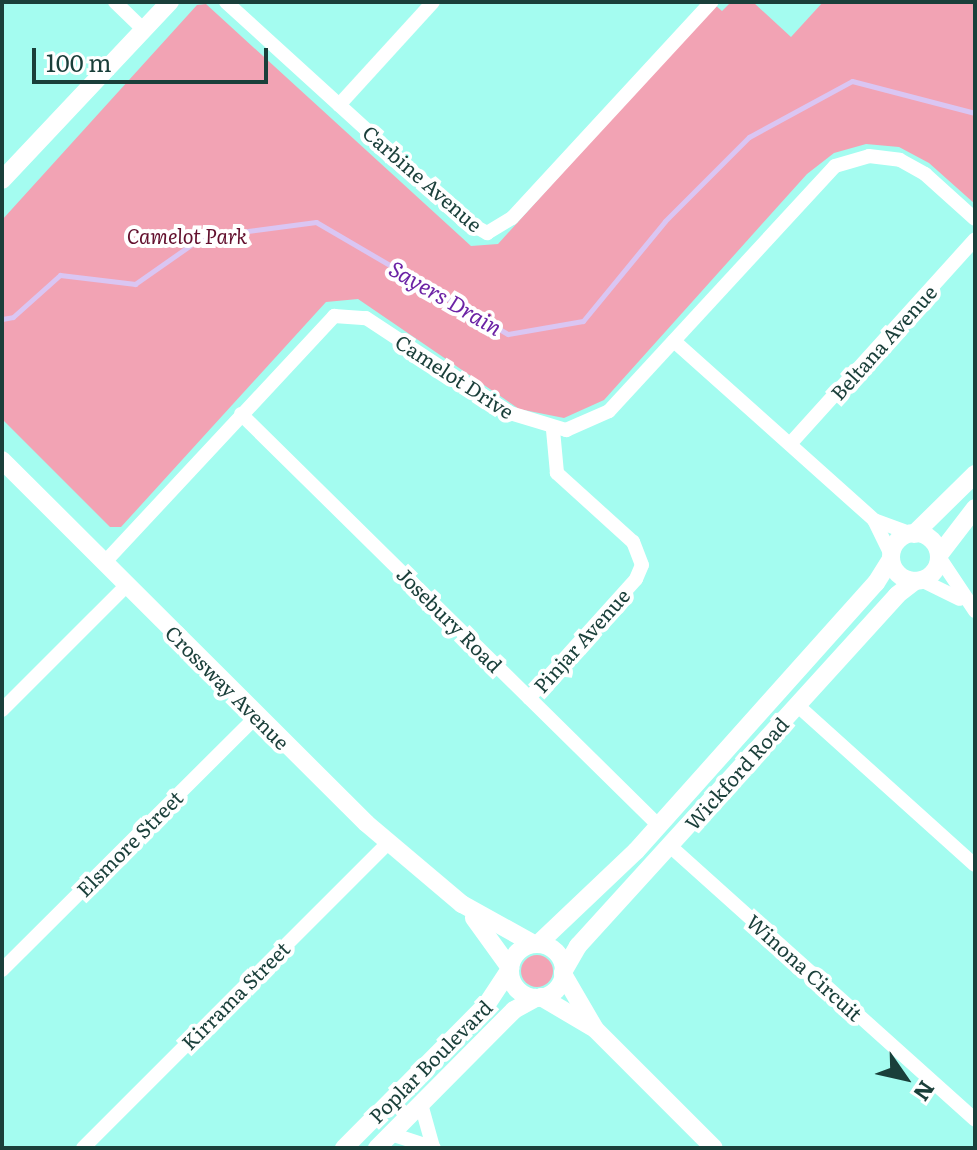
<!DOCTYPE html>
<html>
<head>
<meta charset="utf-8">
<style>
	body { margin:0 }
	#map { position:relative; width:977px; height:1150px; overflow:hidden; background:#a4fcf0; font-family:Literata,serif }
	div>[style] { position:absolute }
	.green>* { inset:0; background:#f2a3b4 }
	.round { border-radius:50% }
	.stream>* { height:5px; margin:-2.5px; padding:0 2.5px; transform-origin:2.5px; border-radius:2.5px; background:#dac6f3 }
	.minor>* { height:14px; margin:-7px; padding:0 7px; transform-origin:7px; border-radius:7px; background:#fff }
	.tertiary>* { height:18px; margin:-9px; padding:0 9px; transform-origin:9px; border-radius:9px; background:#fff }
	.tertiary>.ring { margin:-9px; padding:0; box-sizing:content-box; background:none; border:18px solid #fff; border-radius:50% }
	span { translate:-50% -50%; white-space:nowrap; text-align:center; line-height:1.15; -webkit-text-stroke:8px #fff; paint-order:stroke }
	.street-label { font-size:20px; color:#1a3f3a }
	.park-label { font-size:20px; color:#620f2d; font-style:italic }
	.water-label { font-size:22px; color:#6c23a5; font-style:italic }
	.frame { position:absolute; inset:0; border:4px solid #1a3f3a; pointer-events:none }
	.north { position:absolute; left:865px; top:1038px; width:80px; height:80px; -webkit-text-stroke:6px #fff; paint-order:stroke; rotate:124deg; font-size:22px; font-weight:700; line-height:32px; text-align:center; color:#1a3f3a }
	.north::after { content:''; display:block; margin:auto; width:28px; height:36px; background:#1a3f3a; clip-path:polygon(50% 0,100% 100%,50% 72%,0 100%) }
	.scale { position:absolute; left:32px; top:48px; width:236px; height:36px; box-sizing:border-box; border:4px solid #1a3f3a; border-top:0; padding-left:10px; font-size:24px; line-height:28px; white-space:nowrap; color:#1a3f3a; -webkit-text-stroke:6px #fff; paint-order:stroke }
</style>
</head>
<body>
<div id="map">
	<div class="green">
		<i style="clip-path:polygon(731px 2px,753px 2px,791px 37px,823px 2px,973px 2px,975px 204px,929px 163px,899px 147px,866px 144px,834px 153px,807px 174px,604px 400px,564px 418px,519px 409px,358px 299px,326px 302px,121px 527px,110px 527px,2px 419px,2px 220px,197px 5px,206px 4px,471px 246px,498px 244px,715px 5px,722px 11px)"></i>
		<i class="round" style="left:521px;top:955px;width:32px;height:32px"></i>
	</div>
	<div class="stream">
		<i style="left:2px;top:319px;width:11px;rotate:-10deg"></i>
		<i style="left:13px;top:317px;width:63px;rotate:-41.8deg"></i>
		<i style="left:60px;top:275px;width:76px;rotate:6.8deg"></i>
		<i style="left:135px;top:284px;width:82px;rotate:-35deg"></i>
		<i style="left:202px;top:237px;width:115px;rotate:-7.5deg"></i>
		<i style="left:316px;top:222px;width:222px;rotate:30.3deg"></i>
		<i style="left:508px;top:334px;width:76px;rotate:-9.8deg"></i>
		<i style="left:583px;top:321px;width:129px;rotate:-50.6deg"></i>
		<i style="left:665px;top:221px;width:119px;rotate:-45deg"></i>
		<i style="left:749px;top:137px;width:117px;rotate:-28.5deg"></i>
		<i style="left:852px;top:81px;width:127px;rotate:14.6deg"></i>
	</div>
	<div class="minor">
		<i style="left:115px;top:2px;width:36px;rotate:44deg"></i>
		<i style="left:226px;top:2px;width:328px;rotate:42.3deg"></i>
		<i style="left:469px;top:223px;width:21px;rotate:29deg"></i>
		<i style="left:487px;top:233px;width:29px;rotate:-31deg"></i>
		<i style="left:512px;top:218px;width:294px;rotate:-47.3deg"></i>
		<i style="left:339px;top:105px;width:139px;rotate:-47.6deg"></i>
		<i style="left:674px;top:341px;width:268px;rotate:41.8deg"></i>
		<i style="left:874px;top:520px;width:39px;rotate:64deg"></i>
		<i style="left:241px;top:414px;width:585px;rotate:44.58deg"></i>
		<i style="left:790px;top:444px;width:276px;rotate:-47.9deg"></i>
		<i style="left:874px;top:520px;width:40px;rotate:20.2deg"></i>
		<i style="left:939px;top:557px;width:65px;rotate:56.3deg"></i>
		<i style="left:104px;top:563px;width:338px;rotate:-47deg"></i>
		<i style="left:334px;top:316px;width:32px;rotate:4deg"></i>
		<i style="left:366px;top:318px;width:173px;rotate:33.4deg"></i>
		<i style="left:510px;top:413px;width:59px;rotate:16.9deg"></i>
		<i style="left:566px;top:430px;width:47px;rotate:-23.8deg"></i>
		<i style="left:609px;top:411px;width:333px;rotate:-47.3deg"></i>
		<i style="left:835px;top:166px;width:35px;rotate:-16deg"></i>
		<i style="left:869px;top:156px;width:31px;rotate:7deg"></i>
		<i style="left:900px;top:160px;width:29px;rotate:29deg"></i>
		<i style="left:925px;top:174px;width:67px;rotate:42deg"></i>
		<i style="left:921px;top:580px;width:43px;rotate:26deg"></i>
		<i style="left:529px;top:698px;width:160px;rotate:-48deg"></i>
		<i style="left:636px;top:579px;width:15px;rotate:-67deg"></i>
		<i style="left:642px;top:565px;width:25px;rotate:-111deg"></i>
		<i style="left:633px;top:542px;width:103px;rotate:-137.8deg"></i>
		<i style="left:557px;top:473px;width:43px;rotate:-95.3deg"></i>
		<i style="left:797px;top:705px;width:239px;rotate:42deg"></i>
		<i style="left:2px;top:710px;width:175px;rotate:-45deg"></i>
		<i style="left:670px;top:846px;width:410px;rotate:41.9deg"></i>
		<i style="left:2px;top:970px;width:360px;rotate:-44.9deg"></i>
		<i style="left:421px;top:1104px;width:45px;rotate:74.4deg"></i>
		<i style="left:391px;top:1134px;width:45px;rotate:18deg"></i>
		<i style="left:83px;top:1148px;width:431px;rotate:-45deg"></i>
	</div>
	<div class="tertiary">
		<i style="left:2px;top:180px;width:245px;rotate:-46.7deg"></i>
		<i style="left:2px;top:460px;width:514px;rotate:44.92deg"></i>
		<i style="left:366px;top:823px;width:126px;rotate:40.2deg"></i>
		<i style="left:462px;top:904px;width:82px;rotate:29.1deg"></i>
		<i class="ring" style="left:891px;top:533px;width:30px;height:30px"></i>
		<i style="left:914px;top:534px;width:86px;rotate:-44.5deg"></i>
		<i style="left:939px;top:555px;width:59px;rotate:-52.5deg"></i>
		<i style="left:474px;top:918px;width:62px;rotate:54.2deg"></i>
		<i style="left:538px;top:944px;width:135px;rotate:-43.5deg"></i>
		<i style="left:636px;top:851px;width:360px;rotate:-48.2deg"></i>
		<i style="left:876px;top:583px;width:28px;rotate:-58deg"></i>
		<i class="ring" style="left:510px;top:944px;width:36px;height:36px"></i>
		<i style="left:563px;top:972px;width:30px;rotate:-60deg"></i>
		<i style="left:578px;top:946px;width:474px;rotate:-47.7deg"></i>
		<i style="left:897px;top:595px;width:23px;rotate:-38deg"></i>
		<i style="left:563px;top:974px;width:64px;rotate:59.8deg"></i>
		<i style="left:595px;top:1029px;width:168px;rotate:45deg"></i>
		<i style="left:541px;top:997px;width:59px;rotate:30.5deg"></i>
		<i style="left:344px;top:1148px;width:203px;rotate:-45.2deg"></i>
		<i style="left:487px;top:1004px;width:42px;rotate:-56.7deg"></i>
		<i style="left:377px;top:1148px;width:194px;rotate:-45.2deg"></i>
		<i style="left:514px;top:1010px;width:25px;rotate:-29deg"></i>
	</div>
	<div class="street-label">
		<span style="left:423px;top:178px;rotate:41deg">Carbine Avenue</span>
		<span style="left:883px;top:342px;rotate:-48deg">Beltana Avenue</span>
		<span style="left:455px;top:376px;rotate:33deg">Camelot Drive</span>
		<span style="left:450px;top:619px;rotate:45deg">Josebury Road</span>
		<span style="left:581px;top:640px;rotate:-48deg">Pinjar Avenue</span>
		<span style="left:228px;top:687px;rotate:45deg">Crossway Avenue</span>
		<span style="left:736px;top:773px;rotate:-48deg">Wickford Road</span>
		<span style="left:129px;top:843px;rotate:-45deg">Elsmore Street</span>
		<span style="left:805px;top:967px;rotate:42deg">Winona Circuit</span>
		<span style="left:235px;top:995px;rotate:-45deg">Kirrama Street</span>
		<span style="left:430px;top:1061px;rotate:-45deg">Poplar Boulevard</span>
	</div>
	<div class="park-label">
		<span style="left:187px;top:235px">Camelot Park</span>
	</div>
	<div class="water-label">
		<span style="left:446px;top:297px;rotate:30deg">Sayers Drain</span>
	</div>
	<div class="frame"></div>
	<div class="north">N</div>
	<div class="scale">100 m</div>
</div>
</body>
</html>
